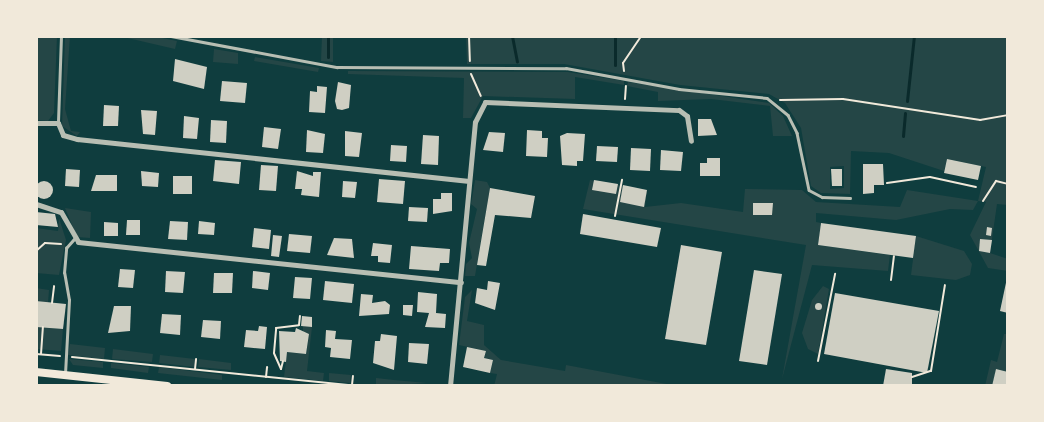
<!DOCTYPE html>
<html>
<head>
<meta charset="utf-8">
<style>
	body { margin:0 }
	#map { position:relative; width:1044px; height:422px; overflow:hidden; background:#0f3d3e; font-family:Inter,sans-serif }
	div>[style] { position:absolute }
	.green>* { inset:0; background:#244646 }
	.stream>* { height:3px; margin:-1.5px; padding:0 1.5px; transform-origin:1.5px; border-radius:1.5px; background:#0a2a2b }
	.building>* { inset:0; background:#cfcfc3 }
	.round { border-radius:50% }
	.path>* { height:2px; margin:-1px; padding:0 1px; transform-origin:1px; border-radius:1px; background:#f1e9da }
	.service>* { height:2.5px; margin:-1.25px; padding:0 1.25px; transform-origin:1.25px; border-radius:1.25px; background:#b8beb3 }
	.minor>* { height:5px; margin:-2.5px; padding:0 2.5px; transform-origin:2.5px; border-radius:2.5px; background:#b8beb3 }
	.secondary>* { height:8px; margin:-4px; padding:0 4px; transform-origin:4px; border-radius:4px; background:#f1e9da }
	span { translate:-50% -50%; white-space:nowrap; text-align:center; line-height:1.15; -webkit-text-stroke:4px #f1e9da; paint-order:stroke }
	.frame { position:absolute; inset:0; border:38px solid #f1e9da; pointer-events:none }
</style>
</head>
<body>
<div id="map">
	<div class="green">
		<i style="clip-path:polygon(36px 36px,57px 36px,54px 113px,48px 121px,36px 120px)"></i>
		<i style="clip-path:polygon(65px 36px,70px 36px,65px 109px,71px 131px,80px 132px,77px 136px,62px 126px)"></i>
		<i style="clip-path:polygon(119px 36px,153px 36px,177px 41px,175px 49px)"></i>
		<i style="clip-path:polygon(322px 36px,333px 36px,333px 62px,321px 61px)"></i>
		<i style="clip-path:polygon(evenodd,466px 36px,1008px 36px,1008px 205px,997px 204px,990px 253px,1008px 259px,1008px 271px,988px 268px,970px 235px,986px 202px,978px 201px,973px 210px,950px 209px,896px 220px,816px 213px,816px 222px,821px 223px,818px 245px,890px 255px,888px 271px,812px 265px,782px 379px,806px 245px,583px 209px,590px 180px,647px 190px,645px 207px,681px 203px,743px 212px,745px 189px,802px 190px,816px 202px,900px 207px,907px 190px,978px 201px,986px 167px,947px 159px,944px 171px,889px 153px,851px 151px,850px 194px,821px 193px,811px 186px,801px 128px,785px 103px,769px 94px,680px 85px,564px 64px,467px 64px,466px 36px,844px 166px,844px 188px,830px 189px,830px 167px,844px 166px)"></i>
		<i style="clip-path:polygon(214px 49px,238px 53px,238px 64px,213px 62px)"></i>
		<i style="clip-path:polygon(255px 57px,319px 68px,318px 72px,254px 61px)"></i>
		<i style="clip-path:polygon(348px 71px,568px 72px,624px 81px,624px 85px,575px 77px,575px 99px,483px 96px,471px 118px,463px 118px,464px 78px,348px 74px)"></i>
		<i style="clip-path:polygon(628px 82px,769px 103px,783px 116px,792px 136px,773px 136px,770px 106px,711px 99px,658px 101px,658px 92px,627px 86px)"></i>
		<i style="clip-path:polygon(475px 180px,487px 182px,490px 188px,475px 276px,465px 276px,466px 264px,472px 258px,469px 243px,477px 209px,471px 204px)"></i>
		<i style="clip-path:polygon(65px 208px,91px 212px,90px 238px,77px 237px)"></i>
		<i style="clip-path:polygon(59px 218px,66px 240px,59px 275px,36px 273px,36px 228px,58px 231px)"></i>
		<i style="clip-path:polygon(916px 236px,964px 251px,972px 264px,970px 275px,956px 280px,911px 275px)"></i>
		<i style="clip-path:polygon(823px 286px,829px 289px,818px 354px,808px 349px,802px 333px,812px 300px)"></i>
		<i style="clip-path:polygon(36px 288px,49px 290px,48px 303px,36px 301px)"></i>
		<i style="clip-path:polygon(472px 290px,467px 321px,484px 325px,484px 345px,501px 360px,565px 371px,566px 365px,677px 386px,494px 386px,497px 374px,490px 373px,493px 360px,484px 358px,486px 351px,459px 345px,465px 297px)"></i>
		<i style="clip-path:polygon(303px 326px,312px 327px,307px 371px,324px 373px,323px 381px,284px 377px,287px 352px,306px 354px,309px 334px,303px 333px)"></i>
		<i style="clip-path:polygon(36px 327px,63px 329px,61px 351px,36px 349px)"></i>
		<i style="clip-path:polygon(1004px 334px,1008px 334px,1008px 372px,996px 369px,992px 386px,985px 386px,991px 360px,997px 362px)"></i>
		<i style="clip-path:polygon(70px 344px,105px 348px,104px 359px,68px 355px)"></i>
		<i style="clip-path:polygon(113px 349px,153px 354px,152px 362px,112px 359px)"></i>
		<i style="clip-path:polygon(160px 355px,195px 359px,194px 367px,159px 363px)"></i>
		<i style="clip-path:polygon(69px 359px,103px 362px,103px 368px,73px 365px)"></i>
		<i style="clip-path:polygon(199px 359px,231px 363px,231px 370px,198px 367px)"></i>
		<i style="clip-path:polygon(111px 363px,149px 367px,148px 373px,111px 368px)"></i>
		<i style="clip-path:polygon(159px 367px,222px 375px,222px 380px,158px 373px)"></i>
		<i style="clip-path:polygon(329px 373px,351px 375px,350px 383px,329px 381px)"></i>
		<i style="clip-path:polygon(376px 378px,394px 380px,427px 383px,380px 386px,376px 385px)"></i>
	</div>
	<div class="stream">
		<i style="left:512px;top:36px;width:26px;rotate:79deg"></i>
		<i style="left:615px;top:36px;width:29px;rotate:90deg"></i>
		<i style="left:328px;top:57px;width:21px;rotate:-90deg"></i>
		<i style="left:907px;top:101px;width:65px;rotate:-83.9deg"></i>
		<i style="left:903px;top:136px;width:23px;rotate:-85deg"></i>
	</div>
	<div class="building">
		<i style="clip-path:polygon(175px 59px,207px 67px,204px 89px,173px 81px)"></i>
		<i style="clip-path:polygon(222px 81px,247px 83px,245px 103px,220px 101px)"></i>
		<i style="clip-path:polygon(338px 82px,351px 85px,349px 108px,342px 110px,337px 109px,335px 101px)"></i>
		<i style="clip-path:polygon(317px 86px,327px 87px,325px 113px,309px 112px,310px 91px,317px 92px)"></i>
		<i style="clip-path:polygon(104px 105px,119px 106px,118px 126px,103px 126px)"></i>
		<i style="clip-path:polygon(141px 110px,157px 111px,155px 135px,143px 134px)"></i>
		<i style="clip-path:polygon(184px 116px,199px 118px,197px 139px,183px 138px)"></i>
		<i style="clip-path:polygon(698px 119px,711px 119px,717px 135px,698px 136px)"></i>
		<i style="clip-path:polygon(211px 120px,227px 121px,226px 143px,210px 142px)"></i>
		<i style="clip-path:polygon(264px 127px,281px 129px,278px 149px,262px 147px)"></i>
		<i style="clip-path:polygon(307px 130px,325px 134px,323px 153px,306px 152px)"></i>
		<i style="clip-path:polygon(527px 130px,542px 131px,542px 138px,548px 138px,547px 157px,526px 156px)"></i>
		<i style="clip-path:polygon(345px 131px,362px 133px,359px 157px,345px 156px)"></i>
		<i style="clip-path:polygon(489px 132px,505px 133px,503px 152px,483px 150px)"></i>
		<i style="clip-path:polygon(567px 133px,585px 134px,583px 161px,577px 161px,577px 166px,562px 165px,560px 136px)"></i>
		<i style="clip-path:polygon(423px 135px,439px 136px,438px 165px,421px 164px)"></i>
		<i style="clip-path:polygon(391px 145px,407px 146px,406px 162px,390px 161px)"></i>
		<i style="clip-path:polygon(597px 146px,618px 147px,617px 162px,596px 161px)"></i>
		<i style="clip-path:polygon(631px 148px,651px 149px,650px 171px,630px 170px)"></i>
		<i style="clip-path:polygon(661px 150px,683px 152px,681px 171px,660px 170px)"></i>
		<i style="clip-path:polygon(707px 158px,720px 158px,720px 176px,700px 176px,700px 163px,707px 163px)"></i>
		<i style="clip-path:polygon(947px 159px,981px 166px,978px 180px,944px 173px)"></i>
		<i style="clip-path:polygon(215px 160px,241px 162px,239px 184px,213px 181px)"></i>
		<i style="clip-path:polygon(863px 164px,883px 164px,884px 185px,874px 185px,874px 193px,863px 194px)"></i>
		<i style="clip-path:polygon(261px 165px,278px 166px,276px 191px,259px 190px)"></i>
		<i style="clip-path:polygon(66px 169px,80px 170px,79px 187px,65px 186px)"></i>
		<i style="clip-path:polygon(831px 169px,842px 169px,842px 186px,832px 186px)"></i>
		<i style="clip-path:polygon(141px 171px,159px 173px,158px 187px,142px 186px)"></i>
		<i style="clip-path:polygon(297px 171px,313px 176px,313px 172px,321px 172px,319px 197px,301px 195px,302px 189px,295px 189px)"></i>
		<i style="clip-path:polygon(96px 175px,117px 175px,117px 191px,91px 191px)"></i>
		<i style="clip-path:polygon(173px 176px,192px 176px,192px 194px,173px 194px)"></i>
		<i style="clip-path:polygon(379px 179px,405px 181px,403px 204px,377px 202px)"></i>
		<i style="clip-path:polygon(594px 180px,618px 184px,616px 194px,592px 190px)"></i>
		<i style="clip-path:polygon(343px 181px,357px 182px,355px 198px,342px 197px)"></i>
		<i class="round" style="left:35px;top:181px;width:18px;height:18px"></i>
		<i style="clip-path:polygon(623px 185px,647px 190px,644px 207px,620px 202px)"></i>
		<i style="clip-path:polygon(490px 188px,535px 196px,531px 218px,495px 215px,486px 266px,477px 265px)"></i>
		<i style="clip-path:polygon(441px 193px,452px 193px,452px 211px,433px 214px,433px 199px,441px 199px)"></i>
		<i style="clip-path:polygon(753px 203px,773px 203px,772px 215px,753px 215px)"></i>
		<i style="clip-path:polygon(409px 207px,428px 208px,427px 222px,408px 221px)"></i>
		<i style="clip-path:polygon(36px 212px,55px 214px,58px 227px,36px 225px)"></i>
		<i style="clip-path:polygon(583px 214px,661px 228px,657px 247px,580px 234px)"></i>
		<i style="clip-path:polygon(127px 220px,140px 220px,140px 235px,126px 235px)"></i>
		<i style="clip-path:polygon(170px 221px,188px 222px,187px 240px,168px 239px)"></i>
		<i style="clip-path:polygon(199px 221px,215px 223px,214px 235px,198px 234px)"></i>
		<i style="clip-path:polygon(104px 222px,118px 223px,118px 236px,104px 236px)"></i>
		<i style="clip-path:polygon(821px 223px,916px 236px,913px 258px,818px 245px)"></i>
		<i style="clip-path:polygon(987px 227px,992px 228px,991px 236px,986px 235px)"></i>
		<i style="clip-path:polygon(254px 228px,271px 230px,269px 249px,252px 247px)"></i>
		<i style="clip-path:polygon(289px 234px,312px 236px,310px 253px,287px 251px)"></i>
		<i style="clip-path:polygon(273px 235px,282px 236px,279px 257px,271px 256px)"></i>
		<i style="clip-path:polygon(334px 238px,352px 239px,354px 258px,327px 255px)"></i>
		<i style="clip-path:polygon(980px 239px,992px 240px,990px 253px,979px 251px)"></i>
		<i style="clip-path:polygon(373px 243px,392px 245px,390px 263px,378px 262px,378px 256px,371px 256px)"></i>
		<i style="clip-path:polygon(681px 245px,722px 252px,706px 345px,665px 339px)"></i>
		<i style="clip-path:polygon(411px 246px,450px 249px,449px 263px,440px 263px,439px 271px,409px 269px)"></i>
		<i style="clip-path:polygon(120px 269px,135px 270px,133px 288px,118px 287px)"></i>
		<i style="clip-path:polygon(754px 270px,782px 274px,767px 365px,739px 361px)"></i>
		<i style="clip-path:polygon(166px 271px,185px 272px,183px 293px,165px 292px)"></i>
		<i style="clip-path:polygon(253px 271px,270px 273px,268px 290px,252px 288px)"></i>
		<i style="clip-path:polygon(214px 273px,233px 273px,232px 293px,213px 293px)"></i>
		<i style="clip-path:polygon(295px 277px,312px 278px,310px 299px,293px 298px)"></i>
		<i style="clip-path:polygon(1007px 278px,1008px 278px,1008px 313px,1000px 311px)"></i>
		<i style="clip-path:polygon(325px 281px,354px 284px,352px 303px,323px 300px)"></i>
		<i style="clip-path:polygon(488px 281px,500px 283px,495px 310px,475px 303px,477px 288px,487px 290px)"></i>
		<i style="clip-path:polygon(418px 292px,437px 294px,436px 313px,446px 314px,445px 328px,425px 327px,429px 313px,417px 312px)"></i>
		<i style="clip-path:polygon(835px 293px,939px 311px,927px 373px,824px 354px)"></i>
		<i style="clip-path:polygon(361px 294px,373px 295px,372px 303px,385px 301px,390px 305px,389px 314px,359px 316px)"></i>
		<i style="clip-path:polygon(36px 301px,66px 304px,63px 329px,36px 327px)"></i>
		<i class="round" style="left:814.5px;top:302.5px;width:7px;height:7px"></i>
		<i style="clip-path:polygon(403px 305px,413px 305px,412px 316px,403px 315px)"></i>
		<i style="clip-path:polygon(114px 306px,131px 306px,130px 331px,108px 333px)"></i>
		<i style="clip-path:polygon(162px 314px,181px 315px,180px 335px,160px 333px)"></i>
		<i style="clip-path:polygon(302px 316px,312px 317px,312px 327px,301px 326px)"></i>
		<i style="clip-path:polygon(203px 320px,221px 321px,220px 339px,201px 337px)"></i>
		<i style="clip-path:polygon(259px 326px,267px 327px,265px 349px,244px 347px,246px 330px,258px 331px)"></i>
		<i style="clip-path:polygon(296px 328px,309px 334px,306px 354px,287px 352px,286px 362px,280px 361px,279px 331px,295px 332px)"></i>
		<i style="clip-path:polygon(326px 330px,336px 331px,335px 339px,352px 340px,350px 359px,330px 357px,331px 348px,325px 347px)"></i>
		<i style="clip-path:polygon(381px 334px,397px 336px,394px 370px,373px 363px,375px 341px,380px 341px)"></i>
		<i style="clip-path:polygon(409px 343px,429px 344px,427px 364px,408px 362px)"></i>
		<i style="clip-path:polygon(467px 347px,486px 351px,484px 358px,493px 360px,490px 373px,463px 367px)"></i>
		<i style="clip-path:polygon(886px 369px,912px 373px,912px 386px,883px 386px)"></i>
		<i style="clip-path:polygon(996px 369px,1008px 372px,1008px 386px,992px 386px)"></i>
	</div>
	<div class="path">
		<i style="left:469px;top:36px;width:25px;rotate:88deg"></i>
		<i style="left:624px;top:71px;width:8px;rotate:-97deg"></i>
		<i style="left:623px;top:63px;width:32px;rotate:-56deg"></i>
		<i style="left:471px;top:74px;width:24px;rotate:66deg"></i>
		<i style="left:625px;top:99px;width:13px;rotate:-86deg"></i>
		<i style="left:780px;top:100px;width:63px;rotate:-0.9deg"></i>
		<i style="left:843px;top:99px;width:139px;rotate:8.7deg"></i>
		<i style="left:980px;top:120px;width:28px;rotate:-10deg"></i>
		<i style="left:887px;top:183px;width:43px;rotate:-7.9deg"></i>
		<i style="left:930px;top:177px;width:47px;rotate:12.3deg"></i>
		<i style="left:983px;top:201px;width:24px;rotate:-57deg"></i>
		<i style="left:996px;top:181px;width:12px;rotate:14deg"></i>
		<i style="left:615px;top:216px;width:37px;rotate:-79deg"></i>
		<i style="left:36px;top:251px;width:12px;rotate:-42deg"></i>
		<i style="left:45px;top:243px;width:16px;rotate:4deg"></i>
		<i style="left:891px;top:280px;width:24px;rotate:-83deg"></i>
		<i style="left:52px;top:303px;width:17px;rotate:-83deg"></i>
		<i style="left:36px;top:354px;width:24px;rotate:5deg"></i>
		<i style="left:41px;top:354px;width:27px;rotate:-86deg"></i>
		<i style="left:72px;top:357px;width:285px;rotate:5.8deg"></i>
		<i style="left:818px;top:361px;width:89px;rotate:-78.9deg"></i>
		<i style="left:195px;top:369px;width:10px;rotate:-84deg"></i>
		<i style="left:281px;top:369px;width:17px;rotate:-114deg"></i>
		<i style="left:274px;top:353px;width:25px;rotate:-85deg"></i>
		<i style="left:276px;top:328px;width:23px;rotate:-7deg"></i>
		<i style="left:299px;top:325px;width:9px;rotate:-84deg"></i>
		<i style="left:281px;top:369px;width:8px;rotate:-76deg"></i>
		<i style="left:266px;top:377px;width:10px;rotate:-84deg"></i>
		<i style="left:912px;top:377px;width:20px;rotate:-18deg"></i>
		<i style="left:931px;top:371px;width:87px;rotate:-80.8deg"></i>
		<i style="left:352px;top:385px;width:9px;rotate:-84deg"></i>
	</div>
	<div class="service">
		<i style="left:171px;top:36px;width:169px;rotate:10.6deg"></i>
		<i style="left:337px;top:67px;width:229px;rotate:0.3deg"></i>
		<i style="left:566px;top:68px;width:115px;rotate:10.5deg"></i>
		<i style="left:679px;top:89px;width:88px;rotate:5.8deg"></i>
		<i style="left:767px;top:98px;width:27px;rotate:39deg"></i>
		<i style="left:788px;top:115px;width:20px;rotate:63deg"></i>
		<i style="left:797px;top:133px;width:58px;rotate:78.1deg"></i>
		<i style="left:809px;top:190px;width:15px;rotate:28deg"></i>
		<i style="left:822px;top:197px;width:28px;rotate:2deg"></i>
		<i style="left:58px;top:122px;width:86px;rotate:-88deg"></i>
		<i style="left:65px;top:374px;width:74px;rotate:-86.9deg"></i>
		<i style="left:69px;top:300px;width:27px;rotate:-100deg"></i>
		<i style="left:64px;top:273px;width:25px;rotate:-85deg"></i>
		<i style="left:66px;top:248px;width:12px;rotate:-48deg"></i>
	</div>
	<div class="minor">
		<i style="left:36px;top:123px;width:22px"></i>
		<i style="left:58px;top:123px;width:13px;rotate:67deg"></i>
		<i style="left:63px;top:135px;width:15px;rotate:16deg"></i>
		<i style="left:77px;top:139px;width:392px;rotate:6.1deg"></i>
		<i style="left:36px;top:204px;width:26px;rotate:18deg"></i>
		<i style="left:61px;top:212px;width:34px;rotate:60deg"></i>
		<i style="left:78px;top:242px;width:385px;rotate:6deg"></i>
		<i style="left:450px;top:386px;width:265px;rotate:-84.6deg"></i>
		<i style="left:475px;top:122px;width:22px;rotate:-63deg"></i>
		<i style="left:485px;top:102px;width:194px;rotate:2.4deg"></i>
		<i style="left:679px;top:110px;width:10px;rotate:37deg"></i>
		<i style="left:687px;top:116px;width:25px;rotate:81deg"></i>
	</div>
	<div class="secondary">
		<i style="left:36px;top:372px;width:132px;rotate:6.1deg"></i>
	</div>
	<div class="frame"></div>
</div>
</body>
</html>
